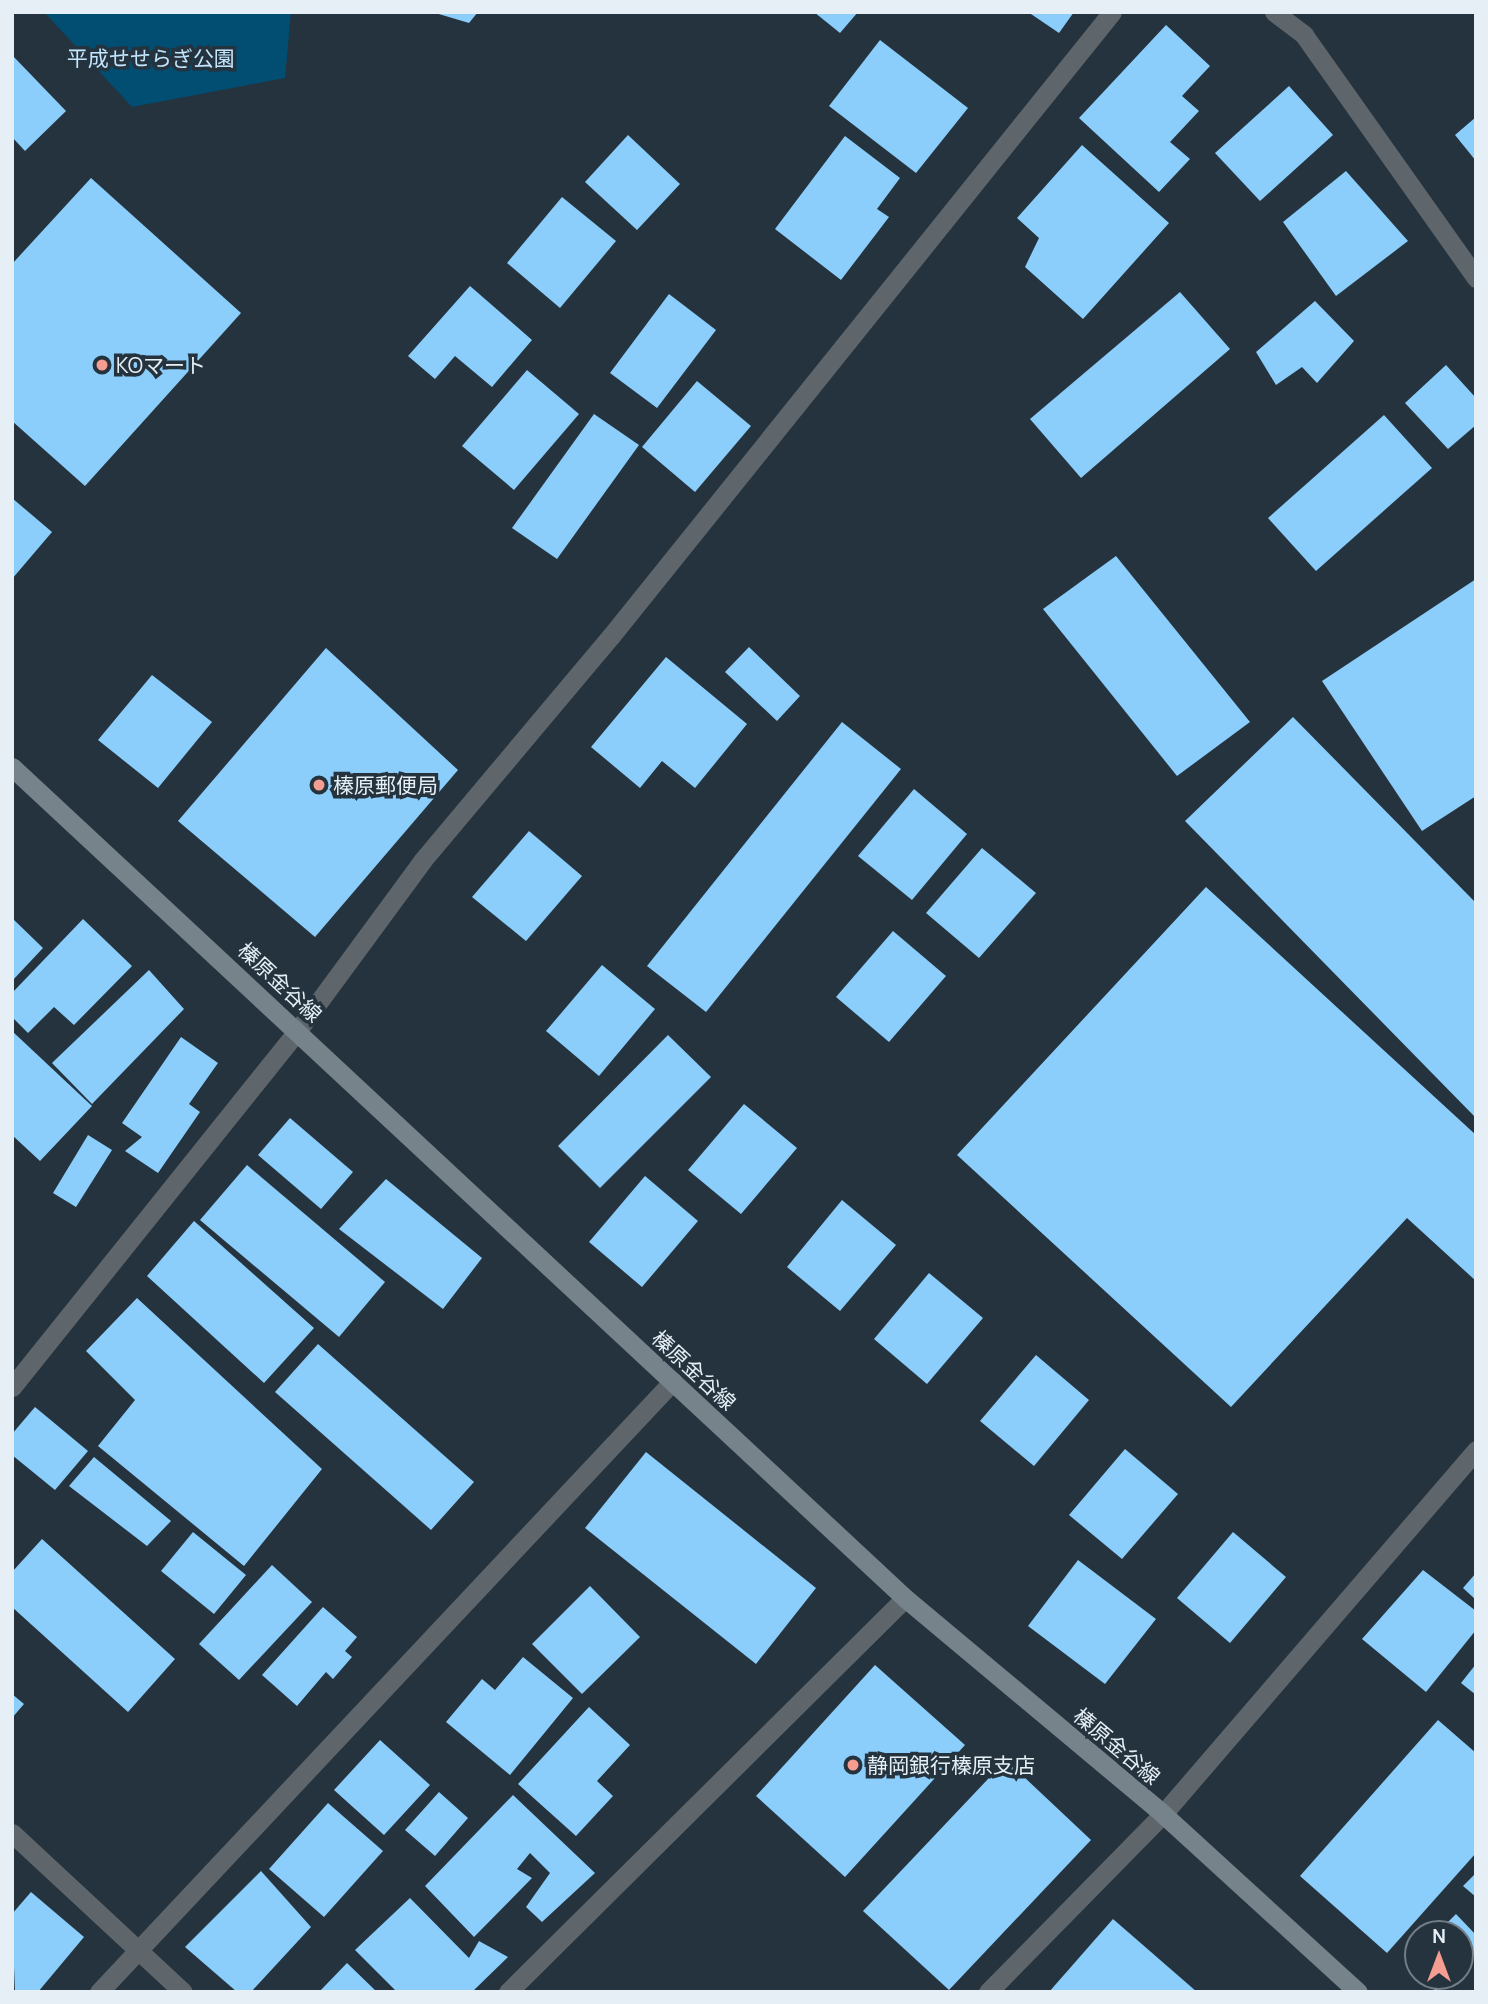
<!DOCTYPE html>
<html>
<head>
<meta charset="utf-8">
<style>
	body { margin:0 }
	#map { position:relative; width:1488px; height:2004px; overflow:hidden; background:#25333e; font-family:Manrope,"Noto Sans JP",sans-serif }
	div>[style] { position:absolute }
	.green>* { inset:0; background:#024d72 }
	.building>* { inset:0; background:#8bcefb }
	.minor>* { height:19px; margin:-9.5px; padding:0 9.5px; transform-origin:9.5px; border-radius:9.5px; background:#5f666b }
	.secondary>* { height:19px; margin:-9.5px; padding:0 9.5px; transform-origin:9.5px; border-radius:9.5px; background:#77838b }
	.dots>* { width:19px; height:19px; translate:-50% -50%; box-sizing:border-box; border:4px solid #25333e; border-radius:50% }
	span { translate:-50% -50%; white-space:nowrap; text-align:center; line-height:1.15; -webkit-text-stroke:7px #25333e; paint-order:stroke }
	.park-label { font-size:21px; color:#c3e5fd }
	.poi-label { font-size:21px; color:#e5eff5 }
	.left { translate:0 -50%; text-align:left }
	.street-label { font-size:21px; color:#e5eff5 }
	.frame { position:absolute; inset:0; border:14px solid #e5eff5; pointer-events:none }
	.north { position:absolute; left:1404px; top:1920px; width:70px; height:70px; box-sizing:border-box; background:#25333e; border:2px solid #727e87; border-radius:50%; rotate:0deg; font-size:19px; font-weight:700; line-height:28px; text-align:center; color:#e5eff5 }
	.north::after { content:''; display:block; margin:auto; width:24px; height:32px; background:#f59d90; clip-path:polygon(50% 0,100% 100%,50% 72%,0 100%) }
</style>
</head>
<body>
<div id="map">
	<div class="green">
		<i style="clip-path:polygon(44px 12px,291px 12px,285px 78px,132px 107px)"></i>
	</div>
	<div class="building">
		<i style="clip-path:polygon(432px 12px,478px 12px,469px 23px)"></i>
		<i style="clip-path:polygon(814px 12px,858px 12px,840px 33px)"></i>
		<i style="clip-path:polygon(1028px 12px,1074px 12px,1059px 33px)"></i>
		<i style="clip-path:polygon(1166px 25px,1210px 66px,1182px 96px,1199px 111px,1170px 142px,1190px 159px,1159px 192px,1079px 118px)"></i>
		<i style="clip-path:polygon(880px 40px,968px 108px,916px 173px,829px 106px)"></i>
		<i style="clip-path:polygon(12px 55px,66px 111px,25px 151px,12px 137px)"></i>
		<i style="clip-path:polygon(1289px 86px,1333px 135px,1260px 201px,1215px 153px)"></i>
		<i style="clip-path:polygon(1476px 117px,1476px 161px,1455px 135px)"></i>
		<i style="clip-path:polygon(628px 135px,680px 184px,637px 230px,585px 182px)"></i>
		<i style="clip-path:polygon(845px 136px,900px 178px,877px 209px,889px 217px,841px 280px,775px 229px)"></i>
		<i style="clip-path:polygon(1082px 145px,1169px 223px,1083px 319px,1025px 267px,1039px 238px,1017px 218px)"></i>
		<i style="clip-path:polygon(1346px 171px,1408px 241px,1336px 296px,1283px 222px)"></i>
		<i style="clip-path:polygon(91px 178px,241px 313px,85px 486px,12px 421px,12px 264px)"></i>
		<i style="clip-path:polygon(562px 197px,616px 241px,560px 308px,507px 263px)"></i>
		<i style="clip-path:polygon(470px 286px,532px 340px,492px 387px,455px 356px,435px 379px,408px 356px)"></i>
		<i style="clip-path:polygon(1180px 292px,1230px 349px,1081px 478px,1030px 419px)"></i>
		<i style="clip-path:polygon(669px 294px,716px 330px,657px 408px,610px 373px)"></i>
		<i style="clip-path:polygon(1315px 301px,1354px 341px,1317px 383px,1302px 367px,1276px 385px,1256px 352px)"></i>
		<i style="clip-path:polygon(1446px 365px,1476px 398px,1476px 425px,1448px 449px,1405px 403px)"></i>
		<i style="clip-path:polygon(527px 370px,579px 414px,514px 490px,462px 446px)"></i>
		<i style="clip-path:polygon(697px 381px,751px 426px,695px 492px,642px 447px)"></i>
		<i style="clip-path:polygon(594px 414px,639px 445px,557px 559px,512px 528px)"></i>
		<i style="clip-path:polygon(1384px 415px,1432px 468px,1316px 571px,1268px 518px)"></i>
		<i style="clip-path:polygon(12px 498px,52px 532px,12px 579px)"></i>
		<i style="clip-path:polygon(1116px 556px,1250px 722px,1177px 776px,1043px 609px)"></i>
		<i style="clip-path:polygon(1476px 579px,1476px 796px,1422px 831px,1322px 681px)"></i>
		<i style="clip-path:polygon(749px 647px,800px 696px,777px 721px,725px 672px)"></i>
		<i style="clip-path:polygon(326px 648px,458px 770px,315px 937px,178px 821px)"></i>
		<i style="clip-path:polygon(666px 657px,747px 724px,695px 788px,662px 761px,640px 788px,591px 747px)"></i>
		<i style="clip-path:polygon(152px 675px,212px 722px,158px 788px,98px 740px)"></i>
		<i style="clip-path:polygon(1293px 717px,1476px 903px,1476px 1118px,1185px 821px)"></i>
		<i style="clip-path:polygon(842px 722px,901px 769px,706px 1012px,647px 966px)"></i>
		<i style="clip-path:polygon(914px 789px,967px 834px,912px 900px,858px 856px)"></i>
		<i style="clip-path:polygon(529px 831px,582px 876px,526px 941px,472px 897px)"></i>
		<i style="clip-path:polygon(982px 848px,1036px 893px,979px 958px,926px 913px)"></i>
		<i style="clip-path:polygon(1206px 887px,1476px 1135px,1476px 1281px,1407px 1218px,1231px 1407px,957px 1155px)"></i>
		<i style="clip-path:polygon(12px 918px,43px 948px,12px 981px)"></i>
		<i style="clip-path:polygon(83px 919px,132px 966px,74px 1025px,54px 1007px,28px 1033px,12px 1017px,12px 993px)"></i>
		<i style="clip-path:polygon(893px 931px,946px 976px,889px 1042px,836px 997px)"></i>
		<i style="clip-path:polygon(602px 965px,655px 1009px,599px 1076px,546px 1031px)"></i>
		<i style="clip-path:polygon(149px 970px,184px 1009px,92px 1104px,52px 1063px)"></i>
		<i style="clip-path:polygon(12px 1031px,92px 1106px,40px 1161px,12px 1135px)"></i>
		<i style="clip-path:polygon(668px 1035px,711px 1077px,600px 1188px,558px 1146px)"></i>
		<i style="clip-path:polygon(181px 1037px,218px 1063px,189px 1104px,200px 1112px,158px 1173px,125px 1151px,142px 1137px,122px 1123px)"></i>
		<i style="clip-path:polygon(744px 1104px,797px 1148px,741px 1214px,688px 1170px)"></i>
		<i style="clip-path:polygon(290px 1118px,353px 1172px,321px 1209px,258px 1155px)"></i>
		<i style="clip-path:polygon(88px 1135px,112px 1150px,76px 1207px,53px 1193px)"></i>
		<i style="clip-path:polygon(247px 1165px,385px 1282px,339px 1337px,200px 1220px)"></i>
		<i style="clip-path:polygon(645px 1176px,698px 1221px,642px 1287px,589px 1242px)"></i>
		<i style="clip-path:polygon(386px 1179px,482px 1258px,443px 1309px,339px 1229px)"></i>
		<i style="clip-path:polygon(842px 1200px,896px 1245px,840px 1311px,787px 1267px)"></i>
		<i style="clip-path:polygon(194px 1221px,314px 1328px,264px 1383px,147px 1276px)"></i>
		<i style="clip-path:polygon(929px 1273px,983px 1318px,927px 1384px,874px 1339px)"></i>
		<i style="clip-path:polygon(137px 1298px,322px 1469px,244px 1566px,98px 1446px,135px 1400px,86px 1351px)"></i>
		<i style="clip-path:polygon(318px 1344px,474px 1482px,431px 1530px,275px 1392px)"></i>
		<i style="clip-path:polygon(1036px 1355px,1089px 1400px,1034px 1466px,980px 1421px)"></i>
		<i style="clip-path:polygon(35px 1407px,88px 1451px,55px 1490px,12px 1455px,12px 1434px)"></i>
		<i style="clip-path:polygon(1125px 1449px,1178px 1494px,1122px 1559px,1069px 1515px)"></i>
		<i style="clip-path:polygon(646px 1452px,816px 1588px,756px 1664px,585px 1528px)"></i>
		<i style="clip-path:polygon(94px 1457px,171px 1521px,147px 1546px,69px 1486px)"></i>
		<i style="clip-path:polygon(193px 1532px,246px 1575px,214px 1614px,161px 1571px)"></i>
		<i style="clip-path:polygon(1233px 1532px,1286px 1577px,1230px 1643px,1177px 1598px)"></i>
		<i style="clip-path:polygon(42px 1539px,175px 1659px,128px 1712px,12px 1607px,12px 1572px)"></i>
		<i style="clip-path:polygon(1078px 1560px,1156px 1619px,1105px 1684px,1028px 1626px)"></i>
		<i style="clip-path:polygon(272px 1565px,312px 1602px,239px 1680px,199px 1644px)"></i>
		<i style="clip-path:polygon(1423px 1570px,1476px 1611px,1476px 1630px,1426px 1692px,1362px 1639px)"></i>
		<i style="clip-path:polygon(1476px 1573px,1476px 1600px,1463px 1588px)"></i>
		<i style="clip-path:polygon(590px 1586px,640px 1637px,582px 1694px,532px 1644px)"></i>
		<i style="clip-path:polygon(323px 1607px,357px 1637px,345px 1651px,352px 1657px,333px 1679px,326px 1672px,297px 1706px,262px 1675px)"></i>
		<i style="clip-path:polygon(523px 1657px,573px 1698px,510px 1775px,446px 1722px,482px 1679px,495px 1690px)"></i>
		<i style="clip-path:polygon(1476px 1664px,1476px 1695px,1461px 1683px)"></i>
		<i style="clip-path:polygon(875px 1665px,965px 1745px,845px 1877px,756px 1796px)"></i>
		<i style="clip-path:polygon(12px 1694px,24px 1704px,12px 1718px)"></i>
		<i style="clip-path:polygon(589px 1707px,630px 1745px,597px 1781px,613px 1796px,576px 1836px,518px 1784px)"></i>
		<i style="clip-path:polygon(1438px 1720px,1476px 1753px,1476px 1853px,1387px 1953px,1300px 1876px)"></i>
		<i style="clip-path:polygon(380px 1740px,430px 1785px,384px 1835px,334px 1790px)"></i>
		<i style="clip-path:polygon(1006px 1760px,1091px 1840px,949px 1990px,863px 1911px)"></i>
		<i style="clip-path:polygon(439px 1792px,468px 1818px,435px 1856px,405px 1830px)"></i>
		<i style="clip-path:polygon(513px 1795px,595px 1873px,542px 1922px,526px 1907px,550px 1873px,530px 1853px,517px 1869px,532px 1878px,474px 1937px,425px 1886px)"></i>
		<i style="clip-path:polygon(328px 1803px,383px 1851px,324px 1917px,269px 1869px)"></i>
		<i style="clip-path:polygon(261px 1871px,311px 1927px,251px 1992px,237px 1992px,185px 1947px)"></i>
		<i style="clip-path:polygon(1476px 1873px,1476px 1897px,1463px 1886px)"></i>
		<i style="clip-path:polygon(31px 1892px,84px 1937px,38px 1992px,15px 1992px,12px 1914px)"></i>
		<i style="clip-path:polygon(410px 1898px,469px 1958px,479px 1941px,508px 1957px,472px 1992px,397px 1992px,355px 1950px)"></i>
		<i style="clip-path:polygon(1456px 1914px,1476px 1935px,1476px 1952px,1460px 1968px,1460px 1934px,1436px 1934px)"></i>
		<i style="clip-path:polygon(1113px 1919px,1197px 1992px,1049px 1992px)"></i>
		<i style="clip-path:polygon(347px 1963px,377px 1992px,319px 1992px)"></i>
		<i style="clip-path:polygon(1421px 1976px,1451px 1976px,1436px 1991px)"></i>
	</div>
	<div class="minor">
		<i style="left:1274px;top:12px;width:38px;rotate:37deg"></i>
		<i style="left:1304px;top:35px;width:298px;rotate:54.7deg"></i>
		<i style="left:12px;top:1387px;width:457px;rotate:-51.3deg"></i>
		<i style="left:298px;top:1030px;width:210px;rotate:-53.7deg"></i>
		<i style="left:422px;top:861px;width:294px;rotate:-50deg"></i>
		<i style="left:611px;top:636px;width:800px;rotate:-51.24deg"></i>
		<i style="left:12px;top:1833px;width:233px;rotate:42.9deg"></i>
		<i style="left:99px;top:1992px;width:838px;rotate:-46.79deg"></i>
		<i style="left:508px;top:1992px;width:559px;rotate:-44.78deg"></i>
		<i style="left:988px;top:1992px;width:250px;rotate:-45.5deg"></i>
		<i style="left:1163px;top:1814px;width:480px;rotate:-49.3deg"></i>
	</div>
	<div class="secondary">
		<i style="left:12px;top:767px;width:1220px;rotate:42.94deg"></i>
		<i style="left:905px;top:1598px;width:336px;rotate:39.9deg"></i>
		<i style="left:1163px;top:1814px;width:264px;rotate:42.4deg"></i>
	</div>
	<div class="dots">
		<i style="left:102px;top:365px;background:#f59d90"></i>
		<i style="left:319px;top:785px;background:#f59d90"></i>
		<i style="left:853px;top:1765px;background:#f59d90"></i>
	</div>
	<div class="park-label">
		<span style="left:151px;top:58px">平成せせらぎ公園</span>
	</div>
	<div class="poi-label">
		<span class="left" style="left:116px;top:365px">KOマート</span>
		<span class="left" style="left:333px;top:785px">榛原郵便局</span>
		<span class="left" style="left:867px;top:1765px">静岡銀行榛原支店</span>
	</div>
	<div class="street-label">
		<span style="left:280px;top:982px;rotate:43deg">榛原金谷線</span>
		<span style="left:694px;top:1370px;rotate:43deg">榛原金谷線</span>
		<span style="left:1117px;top:1746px;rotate:40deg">榛原金谷線</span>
	</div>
	<div class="frame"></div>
	<div class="north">N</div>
</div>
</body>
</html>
